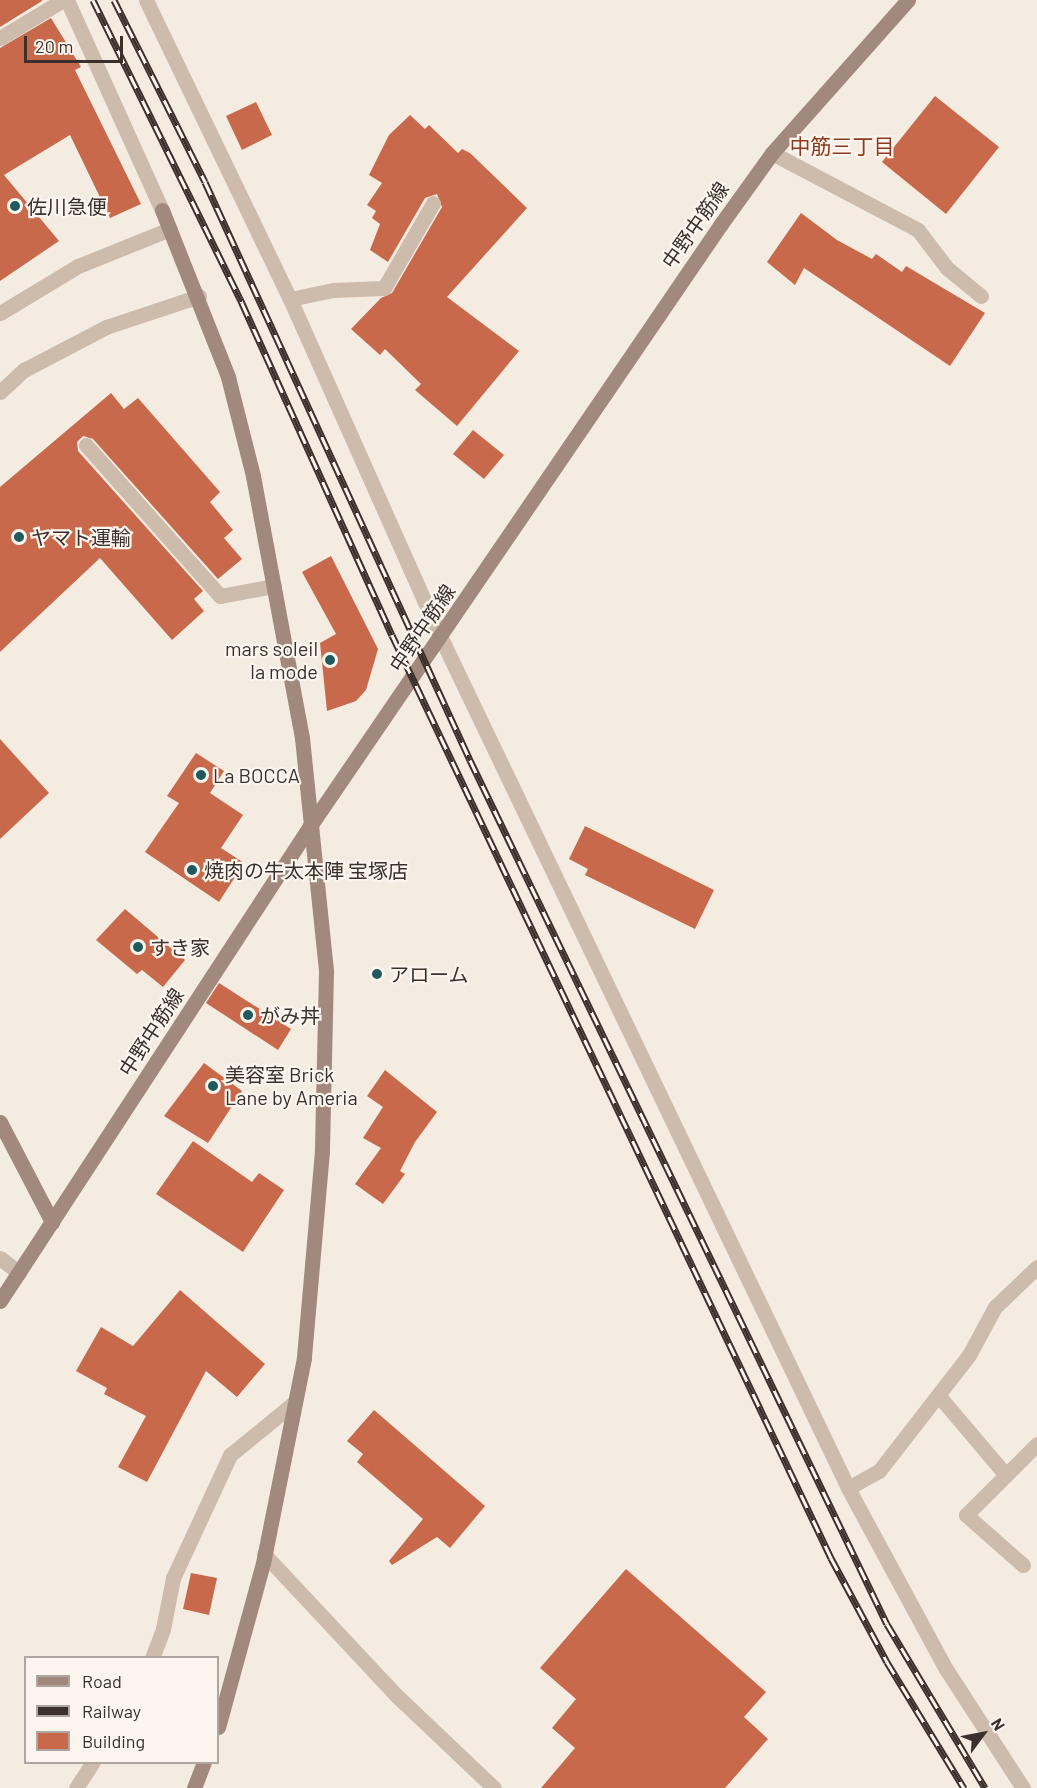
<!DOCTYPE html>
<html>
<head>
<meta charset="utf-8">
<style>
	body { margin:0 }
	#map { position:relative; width:1037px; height:1788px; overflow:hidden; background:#f4ebe1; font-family:Barlow,"Noto Sans JP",sans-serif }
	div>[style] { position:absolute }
	.building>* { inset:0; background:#c8694b }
	.lane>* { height:15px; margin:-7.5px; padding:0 7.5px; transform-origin:7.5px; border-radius:7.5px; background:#cdbbac }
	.street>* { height:15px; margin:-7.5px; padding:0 7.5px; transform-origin:7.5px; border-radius:7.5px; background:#cdbbac }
	.secondary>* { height:15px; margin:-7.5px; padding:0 7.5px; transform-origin:7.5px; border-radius:7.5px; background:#a18a7d }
	.rail>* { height:7px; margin-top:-3.5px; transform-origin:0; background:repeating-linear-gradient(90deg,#fbf5ee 0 14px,#3b302b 0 28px); box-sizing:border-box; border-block:2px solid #3b302b }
	.dots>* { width:16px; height:16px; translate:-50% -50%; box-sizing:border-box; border:3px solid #fbf5ee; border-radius:50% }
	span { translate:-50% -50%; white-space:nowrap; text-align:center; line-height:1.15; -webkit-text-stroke:4.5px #fbf5ee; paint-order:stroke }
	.poi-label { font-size:20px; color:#3b302b }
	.left { translate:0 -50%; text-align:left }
	.right { translate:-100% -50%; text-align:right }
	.street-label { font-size:20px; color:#3b302b }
	.neighbourhood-label { font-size:21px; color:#8c3b22 }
	.legend { position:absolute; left:24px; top:1656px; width:195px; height:108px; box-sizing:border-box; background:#fbf5ee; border:2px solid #aea6a0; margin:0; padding:8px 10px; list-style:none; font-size:18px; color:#3b302b }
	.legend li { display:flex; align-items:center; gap:12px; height:30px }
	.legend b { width:30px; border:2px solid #aea6a0 }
	.north { position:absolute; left:953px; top:1704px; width:60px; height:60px; -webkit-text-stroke:4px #fbf5ee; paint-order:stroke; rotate:58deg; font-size:16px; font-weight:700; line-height:24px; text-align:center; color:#3b302b }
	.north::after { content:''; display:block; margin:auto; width:21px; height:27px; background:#3b302b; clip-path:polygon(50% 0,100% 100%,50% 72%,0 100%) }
	.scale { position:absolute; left:24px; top:36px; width:99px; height:27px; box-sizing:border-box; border:3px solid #3b302b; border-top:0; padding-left:8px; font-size:18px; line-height:21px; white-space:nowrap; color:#3b302b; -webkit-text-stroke:4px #fbf5ee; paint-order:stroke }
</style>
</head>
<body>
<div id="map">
	<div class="building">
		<i style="clip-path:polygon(0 0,42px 0,42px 1px,0 27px)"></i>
		<i style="clip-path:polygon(51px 18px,81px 67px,75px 70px,141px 204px,110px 218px,70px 135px,4px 175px,59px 241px,0 281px,0 48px)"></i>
		<i style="clip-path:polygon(935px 96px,999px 147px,946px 214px,882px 162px)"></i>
		<i style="clip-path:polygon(256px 102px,272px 135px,242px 150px,226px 116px)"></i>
		<i style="clip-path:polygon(410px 115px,425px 129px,429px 125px,458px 153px,462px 149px,470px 153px,527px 208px,447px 297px,519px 351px,457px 426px,415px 390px,421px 384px,385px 349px,380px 355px,351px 329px,381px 298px,392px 293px,442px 207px,437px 194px,425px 198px,388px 262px,370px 250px,380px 224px,372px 218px,376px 211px,367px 205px,382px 183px,369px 175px,389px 135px)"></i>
		<i style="clip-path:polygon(801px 213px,837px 240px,872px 259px,876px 254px,902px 272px,906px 266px,985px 313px,950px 366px,804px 268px,795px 285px,767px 262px)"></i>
		<i style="clip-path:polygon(111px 393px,124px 409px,138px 398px,220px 492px,210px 502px,233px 530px,224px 538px,242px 559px,218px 579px,93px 439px,83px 436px,77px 442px,78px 451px,203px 591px,194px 599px,204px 611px,172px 640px,100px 558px,0 652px,0 487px)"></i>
		<i style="clip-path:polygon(473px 430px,504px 455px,484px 479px,453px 454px)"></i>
		<i style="clip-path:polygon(331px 556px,378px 649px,366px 690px,356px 701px,327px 711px,320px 643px,336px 634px,302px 572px)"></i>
		<i style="clip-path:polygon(0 739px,49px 793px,0 839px)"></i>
		<i style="clip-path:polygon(196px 753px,224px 771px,210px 793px,243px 815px,221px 848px,244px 863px,219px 902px,145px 852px,179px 803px,167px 796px)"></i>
		<i style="clip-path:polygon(585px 826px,714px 890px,695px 929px,585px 875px,588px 869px,569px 859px)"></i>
		<i style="clip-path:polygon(125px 909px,185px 960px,163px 987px,142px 970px,137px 974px,96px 940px)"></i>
		<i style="clip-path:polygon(219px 983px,291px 1029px,278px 1050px,206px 1003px)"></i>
		<i style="clip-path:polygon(204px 1063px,242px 1091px,208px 1143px,164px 1116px)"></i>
		<i style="clip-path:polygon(385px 1070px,437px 1112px,415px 1142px,400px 1171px,405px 1174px,383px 1204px,355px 1184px,381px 1148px,363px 1138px,383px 1107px,367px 1096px)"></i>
		<i style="clip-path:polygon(193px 1141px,252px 1182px,259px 1173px,284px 1190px,243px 1252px,156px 1194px)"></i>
		<i style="clip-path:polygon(180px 1290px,265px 1364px,237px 1397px,206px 1371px,147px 1482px,118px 1467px,146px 1416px,104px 1394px,107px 1388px,76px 1371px,101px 1327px,133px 1346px)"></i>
		<i style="clip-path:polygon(374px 1410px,485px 1506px,450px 1548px,437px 1537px,392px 1565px,389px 1561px,423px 1519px,357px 1462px,363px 1454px,347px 1441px)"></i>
		<i style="clip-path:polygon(626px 1569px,766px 1692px,744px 1717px,768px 1739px,725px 1788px,541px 1788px,575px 1748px,552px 1728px,576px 1699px,540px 1668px)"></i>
		<i style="clip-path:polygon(191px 1573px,217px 1578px,209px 1615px,183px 1609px)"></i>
	</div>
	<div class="lane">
		<i style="left:0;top:38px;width:74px;rotate:-31.1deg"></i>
		<i style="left:772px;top:153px;width:165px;rotate:27.8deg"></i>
		<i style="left:918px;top:230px;width:48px;rotate:52.7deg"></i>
		<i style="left:947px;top:268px;width:44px;rotate:39.5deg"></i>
		<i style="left:290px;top:299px;width:44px;rotate:-11.8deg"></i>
		<i style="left:333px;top:290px;width:51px;rotate:-2.2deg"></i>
		<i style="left:384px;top:288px;width:98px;rotate:-60deg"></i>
		<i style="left:0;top:313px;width:91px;rotate:-31.1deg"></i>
		<i style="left:78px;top:266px;width:99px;rotate:-21.9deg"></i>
		<i style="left:0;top:392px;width:33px;rotate:-43deg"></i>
		<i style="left:24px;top:370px;width:93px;rotate:-27.7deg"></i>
		<i style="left:106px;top:327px;width:98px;rotate:-18.4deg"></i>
		<i style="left:86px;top:445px;width:202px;rotate:48.4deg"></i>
		<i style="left:220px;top:596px;width:55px;rotate:-10.5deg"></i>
	</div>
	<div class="street">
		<i style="left:67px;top:0;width:230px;rotate:65.7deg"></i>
		<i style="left:146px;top:0;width:332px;rotate:64.3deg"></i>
		<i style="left:290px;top:299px;width:371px;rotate:66deg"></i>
		<i style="left:441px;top:638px;width:942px;rotate:64.41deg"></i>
		<i style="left:848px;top:1488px;width:206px;rotate:61.6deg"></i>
		<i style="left:946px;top:1669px;width:142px;rotate:57.1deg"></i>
		<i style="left:0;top:1258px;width:24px;rotate:38deg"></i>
		<i style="left:939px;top:1396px;width:102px;rotate:49.8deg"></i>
		<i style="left:848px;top:1488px;width:35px;rotate:-29deg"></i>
		<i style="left:879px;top:1471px;width:147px;rotate:-52.2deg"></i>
		<i style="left:969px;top:1355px;width:55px;rotate:-61.6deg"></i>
		<i style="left:995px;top:1307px;width:58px;rotate:-43.6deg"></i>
		<i style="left:264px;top:1554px;width:195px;rotate:46.9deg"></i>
		<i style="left:397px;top:1696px;width:134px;rotate:43.5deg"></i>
		<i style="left:1023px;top:1565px;width:76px;rotate:-138.7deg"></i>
		<i style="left:966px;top:1515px;width:100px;rotate:-45deg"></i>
		<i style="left:152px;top:1658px;width:31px;rotate:-69deg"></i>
		<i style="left:163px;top:1629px;width:52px;rotate:-78.9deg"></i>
		<i style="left:173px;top:1578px;width:136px;rotate:-65.1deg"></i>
		<i style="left:230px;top:1455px;width:84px;rotate:-39.2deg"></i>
		<i style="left:76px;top:1788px;width:31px;rotate:-57deg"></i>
	</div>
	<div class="secondary">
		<i style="left:162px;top:210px;width:180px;rotate:68.4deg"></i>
		<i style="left:228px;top:377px;width:102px;rotate:75.8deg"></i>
		<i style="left:253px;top:476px;width:267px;rotate:79.4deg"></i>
		<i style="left:302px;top:738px;width:235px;rotate:84.1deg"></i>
		<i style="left:326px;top:972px;width:179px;rotate:91.3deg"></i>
		<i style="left:322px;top:1151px;width:208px;rotate:95deg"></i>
		<i style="left:304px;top:1358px;width:209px;rotate:101.3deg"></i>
		<i style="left:263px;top:1563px;width:170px;rotate:105.3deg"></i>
		<i style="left:0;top:1122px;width:113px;rotate:62.5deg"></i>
		<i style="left:0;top:1301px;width:567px;rotate:-56.87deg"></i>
		<i style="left:310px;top:826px;width:729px;rotate:-55.68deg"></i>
		<i style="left:721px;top:224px;width:87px;rotate:-54.3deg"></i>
		<i style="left:772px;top:153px;width:205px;rotate:-48.4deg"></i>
		<i style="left:194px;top:1788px;width:28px;rotate:-69deg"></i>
	</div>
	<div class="rail">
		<i style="left:93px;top:0;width:338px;rotate:63.8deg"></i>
		<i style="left:242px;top:303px;width:364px;rotate:65.7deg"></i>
		<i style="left:392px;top:635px;width:1022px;rotate:64.56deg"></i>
		<i style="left:831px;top:1558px;width:118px;rotate:61.7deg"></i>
		<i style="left:887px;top:1662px;width:148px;rotate:58.6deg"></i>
		<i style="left:114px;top:0;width:203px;rotate:63.4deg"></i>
		<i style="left:205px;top:182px;width:636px;rotate:65.37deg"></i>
		<i style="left:470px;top:760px;width:959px;rotate:64.24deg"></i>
		<i style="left:887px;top:1624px;width:191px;rotate:59.1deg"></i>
	</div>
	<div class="dots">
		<i style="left:15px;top:206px;background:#1f5a5e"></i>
		<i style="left:19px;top:537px;background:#1f5a5e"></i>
		<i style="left:330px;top:660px;background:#1f5a5e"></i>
		<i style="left:201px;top:775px;background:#1f5a5e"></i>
		<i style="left:192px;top:870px;background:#1f5a5e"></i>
		<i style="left:138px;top:947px;background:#1f5a5e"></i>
		<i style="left:377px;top:974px;background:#1f5a5e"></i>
		<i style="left:248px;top:1015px;background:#1f5a5e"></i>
		<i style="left:213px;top:1086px;background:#1f5a5e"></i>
	</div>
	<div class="poi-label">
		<span class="left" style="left:27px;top:206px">佐川急便</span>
		<span class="left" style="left:31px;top:537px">ヤマト運輸</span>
		<span class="right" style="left:318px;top:660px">mars soleil<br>la mode</span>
		<span class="left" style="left:213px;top:775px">La BOCCA</span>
		<span class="left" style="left:204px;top:870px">焼肉の牛太本陣 宝塚店</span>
		<span class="left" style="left:150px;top:947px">すき家</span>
		<span class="left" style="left:389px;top:974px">アローム</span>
		<span class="left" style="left:260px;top:1015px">がみ丼</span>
		<span class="left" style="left:225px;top:1086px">美容室 Brick<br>Lane by Ameria</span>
	</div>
	<div class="street-label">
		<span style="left:695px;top:225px;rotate:-55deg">中野中筋線</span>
		<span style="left:422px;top:628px;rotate:-56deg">中野中筋線</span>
		<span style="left:151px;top:1032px;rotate:-57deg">中野中筋線</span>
	</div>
	<div class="neighbourhood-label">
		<span style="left:842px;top:146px">中筋三丁目</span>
	</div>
	<ul class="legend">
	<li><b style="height:8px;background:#a18a7d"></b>Road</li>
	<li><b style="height:8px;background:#3b302b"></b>Railway</li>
	<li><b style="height:16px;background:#c8694b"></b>Building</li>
	</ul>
	<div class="north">N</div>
	<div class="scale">20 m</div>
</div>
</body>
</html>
